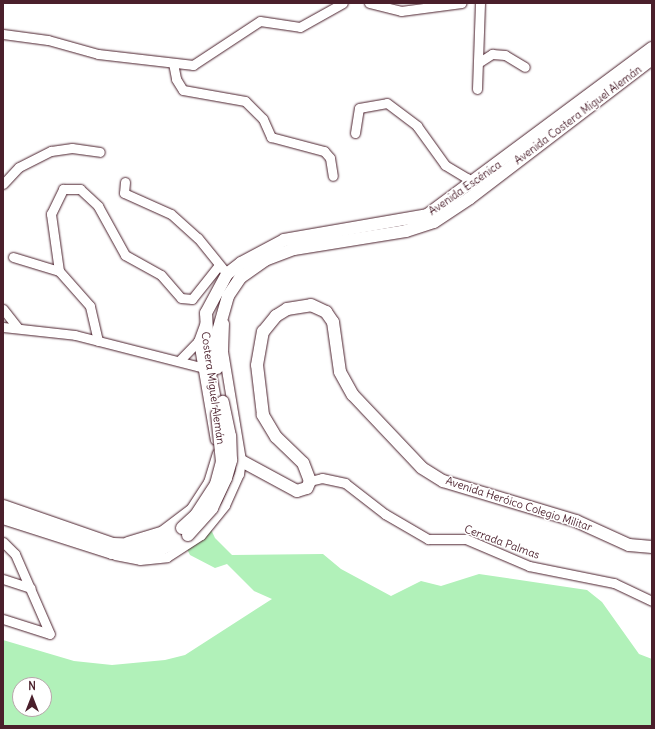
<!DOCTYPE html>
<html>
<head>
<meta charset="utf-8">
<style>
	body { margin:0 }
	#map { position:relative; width:655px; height:729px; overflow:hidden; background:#fff; font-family:Delius,sans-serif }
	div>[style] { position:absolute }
	.green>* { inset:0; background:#b1f1b9 }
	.roads { filter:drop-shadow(0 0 1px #4a1f2b) drop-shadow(0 0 1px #4a1f2b) }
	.minor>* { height:9px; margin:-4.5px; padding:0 4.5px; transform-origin:4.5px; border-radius:4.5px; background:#fff }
	.major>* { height:12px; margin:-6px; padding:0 6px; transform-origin:6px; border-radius:6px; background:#fff }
	.bridges { filter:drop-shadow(0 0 1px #4a1f2b) drop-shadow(0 0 1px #4a1f2b) }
	.major-bridge>* { height:12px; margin:-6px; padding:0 6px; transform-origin:6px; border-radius:6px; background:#fff }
	span { translate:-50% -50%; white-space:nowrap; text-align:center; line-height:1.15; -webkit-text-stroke:3px #fff; paint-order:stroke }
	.street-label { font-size:11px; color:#4a1f2b }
	.frame { position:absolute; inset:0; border:4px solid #4a1f2b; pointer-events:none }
	.north { position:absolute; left:12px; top:677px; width:40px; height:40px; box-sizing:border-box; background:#fff; border:1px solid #b7a5aa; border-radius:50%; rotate:0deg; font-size:11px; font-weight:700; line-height:16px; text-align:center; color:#4a1f2b }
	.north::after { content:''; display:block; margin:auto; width:14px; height:18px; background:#4a1f2b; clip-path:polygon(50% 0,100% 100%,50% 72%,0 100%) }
</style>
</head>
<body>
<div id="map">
	<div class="green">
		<i style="clip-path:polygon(evenodd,207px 521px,215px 538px,232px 555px,323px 554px,341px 569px,391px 596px,421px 581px,441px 586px,479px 574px,587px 590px,602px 602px,639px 654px,652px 659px,652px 726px,3px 726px,3px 640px,74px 661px,112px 665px,165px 660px,185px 655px,272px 599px,254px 591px,227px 564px,215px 568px,190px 555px,184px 543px,207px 521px,20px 685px,44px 685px,44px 709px,20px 709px,20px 685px)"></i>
	</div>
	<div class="roads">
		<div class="minor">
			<i style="left:369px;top:3px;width:33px;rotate:14deg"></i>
			<i style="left:401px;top:11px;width:61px;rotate:-7.6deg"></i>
			<i style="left:3px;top:34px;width:45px;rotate:7.6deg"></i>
			<i style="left:48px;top:40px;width:52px;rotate:15.6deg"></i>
			<i style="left:98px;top:54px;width:96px;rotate:6.6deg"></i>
			<i style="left:193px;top:65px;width:80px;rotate:-33.3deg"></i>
			<i style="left:260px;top:21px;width:40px;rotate:8.5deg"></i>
			<i style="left:300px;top:27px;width:49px;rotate:-29.2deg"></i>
			<i style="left:173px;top:63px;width:16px;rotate:79deg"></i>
			<i style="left:176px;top:79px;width:13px;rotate:58deg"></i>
			<i style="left:183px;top:90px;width:63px;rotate:10.1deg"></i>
			<i style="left:245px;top:101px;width:25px;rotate:45deg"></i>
			<i style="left:263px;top:119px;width:20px;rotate:66deg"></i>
			<i style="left:271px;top:137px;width:55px;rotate:14.8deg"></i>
			<i style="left:324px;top:151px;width:9px;rotate:49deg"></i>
			<i style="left:330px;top:158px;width:18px;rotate:81deg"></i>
			<i style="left:478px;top:63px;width:17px;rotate:-33deg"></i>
			<i style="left:492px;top:54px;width:13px;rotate:4deg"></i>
			<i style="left:505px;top:55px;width:23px;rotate:31deg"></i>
			<i style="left:477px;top:89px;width:86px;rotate:-88deg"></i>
			<i style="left:355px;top:133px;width:25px;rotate:-81deg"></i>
			<i style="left:359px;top:108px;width:28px;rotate:-10deg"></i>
			<i style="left:387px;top:103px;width:38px;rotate:37deg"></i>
			<i style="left:417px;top:126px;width:48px;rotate:54.3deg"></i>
			<i style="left:445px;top:165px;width:26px;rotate:31deg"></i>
			<i style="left:467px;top:178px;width:8px;rotate:60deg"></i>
			<i style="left:125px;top:182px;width:11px;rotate:95deg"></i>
			<i style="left:124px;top:193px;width:51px;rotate:24.1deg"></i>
			<i style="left:171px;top:214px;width:36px;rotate:42deg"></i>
			<i style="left:198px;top:238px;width:40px;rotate:51deg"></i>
			<i style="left:3px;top:184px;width:23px;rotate:-47deg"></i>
			<i style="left:19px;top:167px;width:36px;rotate:-27deg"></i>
			<i style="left:51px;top:151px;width:21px;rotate:-8deg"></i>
			<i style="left:72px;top:148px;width:28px;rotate:8deg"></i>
			<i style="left:13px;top:257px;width:48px;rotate:16.9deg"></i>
			<i style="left:3px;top:309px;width:23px;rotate:52deg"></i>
			<i style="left:205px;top:322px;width:20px;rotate:110deg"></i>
			<i style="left:198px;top:341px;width:100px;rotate:80.3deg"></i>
			<i style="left:3px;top:327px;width:72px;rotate:6.3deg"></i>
			<i style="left:75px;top:335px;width:130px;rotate:14.3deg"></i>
			<i style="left:98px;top:341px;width:36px;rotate:-103deg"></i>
			<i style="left:90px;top:306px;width:47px;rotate:-131.5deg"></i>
			<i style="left:59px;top:271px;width:58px;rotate:-98deg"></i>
			<i style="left:51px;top:214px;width:28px;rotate:-64deg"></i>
			<i style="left:63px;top:189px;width:17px"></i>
			<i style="left:80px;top:189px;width:25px;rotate:43deg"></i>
			<i style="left:98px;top:206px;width:56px;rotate:61.1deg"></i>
			<i style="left:125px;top:255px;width:41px;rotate:29.1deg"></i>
			<i style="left:161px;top:275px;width:30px;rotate:49deg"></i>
			<i style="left:181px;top:298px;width:11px;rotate:5deg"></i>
			<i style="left:192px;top:299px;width:43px;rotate:-51.5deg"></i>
			<i style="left:179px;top:361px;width:28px;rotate:-46deg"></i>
			<i style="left:310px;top:481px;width:12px;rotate:-14deg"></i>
			<i style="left:322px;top:478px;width:24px;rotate:12deg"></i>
			<i style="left:345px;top:483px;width:51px;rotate:37.8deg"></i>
			<i style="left:385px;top:514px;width:50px;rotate:30.2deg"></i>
			<i style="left:428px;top:539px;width:38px"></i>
			<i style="left:466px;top:539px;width:69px;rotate:23.2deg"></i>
			<i style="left:529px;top:566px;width:87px;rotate:11.3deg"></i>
			<i style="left:614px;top:583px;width:42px;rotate:25.3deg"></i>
			<i style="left:127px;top:541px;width:37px;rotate:-17deg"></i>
			<i style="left:162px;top:530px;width:36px;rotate:-37deg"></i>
			<i style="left:191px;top:508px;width:31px;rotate:-57deg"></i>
			<i style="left:208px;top:482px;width:30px;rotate:-73deg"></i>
			<i style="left:3px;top:542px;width:17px;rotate:45deg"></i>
			<i style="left:15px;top:554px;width:87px;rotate:66.4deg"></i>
			<i style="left:115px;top:555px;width:25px;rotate:11deg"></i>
			<i style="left:140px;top:560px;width:27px;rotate:-6deg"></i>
			<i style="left:167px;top:557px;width:40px;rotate:-32.9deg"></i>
			<i style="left:201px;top:535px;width:38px;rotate:-51deg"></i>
			<i style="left:225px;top:505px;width:34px;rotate:-66deg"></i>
			<i style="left:239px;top:474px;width:14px;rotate:-82deg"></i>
			<i style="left:241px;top:460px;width:110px;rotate:-99.4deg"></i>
			<i style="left:223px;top:351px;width:28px;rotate:-88deg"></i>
			<i style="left:3px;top:579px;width:29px;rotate:18deg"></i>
			<i style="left:3px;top:619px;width:49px;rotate:17.7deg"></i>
		</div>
		<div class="major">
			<i style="left:217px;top:368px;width:26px;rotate:-94deg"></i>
			<i style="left:215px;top:342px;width:48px;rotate:-74.2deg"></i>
			<i style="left:228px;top:296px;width:23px;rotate:-56deg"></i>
			<i style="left:241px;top:277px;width:29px;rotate:-35deg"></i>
			<i style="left:265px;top:260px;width:31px;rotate:-21deg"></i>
			<i style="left:294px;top:249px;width:113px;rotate:-9.1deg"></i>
			<i style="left:406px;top:231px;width:29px;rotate:-18deg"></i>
			<i style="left:434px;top:222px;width:43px;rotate:-33.7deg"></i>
			<i style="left:470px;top:198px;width:229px;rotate:-37.4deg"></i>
			<i style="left:216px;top:405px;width:38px;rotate:-101deg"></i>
			<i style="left:209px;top:368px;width:55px;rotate:-93.1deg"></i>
			<i style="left:206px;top:313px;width:44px;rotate:-61.7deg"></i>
			<i style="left:227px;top:274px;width:18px;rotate:-38deg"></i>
			<i style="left:241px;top:263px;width:49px;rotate:-28.1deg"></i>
			<i style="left:284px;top:240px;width:145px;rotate:-9.9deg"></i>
			<i style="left:427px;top:215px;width:280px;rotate:-36.6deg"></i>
			<i style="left:223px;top:451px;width:84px;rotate:28.4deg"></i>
			<i style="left:297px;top:491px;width:10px;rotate:-17deg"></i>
			<i style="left:307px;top:488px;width:8px;rotate:-67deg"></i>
			<i style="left:310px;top:481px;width:19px;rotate:-111deg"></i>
			<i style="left:303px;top:463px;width:37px;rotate:-136deg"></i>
			<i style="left:276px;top:437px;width:26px;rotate:-121deg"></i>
			<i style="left:263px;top:415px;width:50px;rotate:-96.8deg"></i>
			<i style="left:257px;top:365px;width:34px;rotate:-80deg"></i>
			<i style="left:263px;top:332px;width:21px;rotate:-51deg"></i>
			<i style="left:276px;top:316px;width:13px;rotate:-32deg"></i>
			<i style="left:287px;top:309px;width:24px;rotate:-9deg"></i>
			<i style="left:311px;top:305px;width:17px;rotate:25deg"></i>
			<i style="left:326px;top:312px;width:12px;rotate:55deg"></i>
			<i style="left:333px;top:322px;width:50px;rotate:82deg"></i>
			<i style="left:340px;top:372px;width:26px;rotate:61deg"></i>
			<i style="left:353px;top:395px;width:100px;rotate:46.6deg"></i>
			<i style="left:422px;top:468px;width:25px;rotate:32deg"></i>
			<i style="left:443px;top:481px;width:139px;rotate:16.7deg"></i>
			<i style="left:576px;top:521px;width:58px;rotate:24.4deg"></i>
			<i style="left:629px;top:545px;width:23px;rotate:5deg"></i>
			<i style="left:3px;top:506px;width:116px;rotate:19.1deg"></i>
			<i style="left:113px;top:544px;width:32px;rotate:2deg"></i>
			<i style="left:145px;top:545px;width:41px;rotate:-24.7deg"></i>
			<i style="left:3px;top:518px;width:114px;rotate:17.8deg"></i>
			<i style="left:112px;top:553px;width:46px;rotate:-2.5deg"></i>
			<i style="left:158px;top:551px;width:34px;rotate:-28deg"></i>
		</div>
	</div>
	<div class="bridges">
		<div class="major-bridge">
			<i style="left:182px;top:528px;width:19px;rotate:-43deg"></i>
			<i style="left:196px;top:515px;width:37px;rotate:-57deg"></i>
			<i style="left:216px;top:484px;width:23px;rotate:-75deg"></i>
			<i style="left:222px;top:462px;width:48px;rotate:-95.9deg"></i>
			<i style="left:188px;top:535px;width:36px;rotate:-48deg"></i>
			<i style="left:212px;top:508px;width:33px;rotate:-65deg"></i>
			<i style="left:226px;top:478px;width:19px;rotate:-74deg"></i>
			<i style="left:231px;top:460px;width:24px;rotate:-92deg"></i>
			<i style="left:230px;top:436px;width:35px;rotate:-102deg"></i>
		</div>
	</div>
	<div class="street-label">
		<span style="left:578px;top:115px;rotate:-37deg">Avenida Costera Miguel Alemán</span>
		<span style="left:465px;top:188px;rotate:-35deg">Avenida Escénica</span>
		<span style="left:213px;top:388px;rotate:82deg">Costera Miguel Alemán</span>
		<span style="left:519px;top:504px;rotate:18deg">Avenida Heróico Colegio Militar</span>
		<span style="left:502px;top:542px;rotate:20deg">Cerrada Palmas</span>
	</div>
	<div class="frame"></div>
	<div class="north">N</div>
</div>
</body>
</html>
